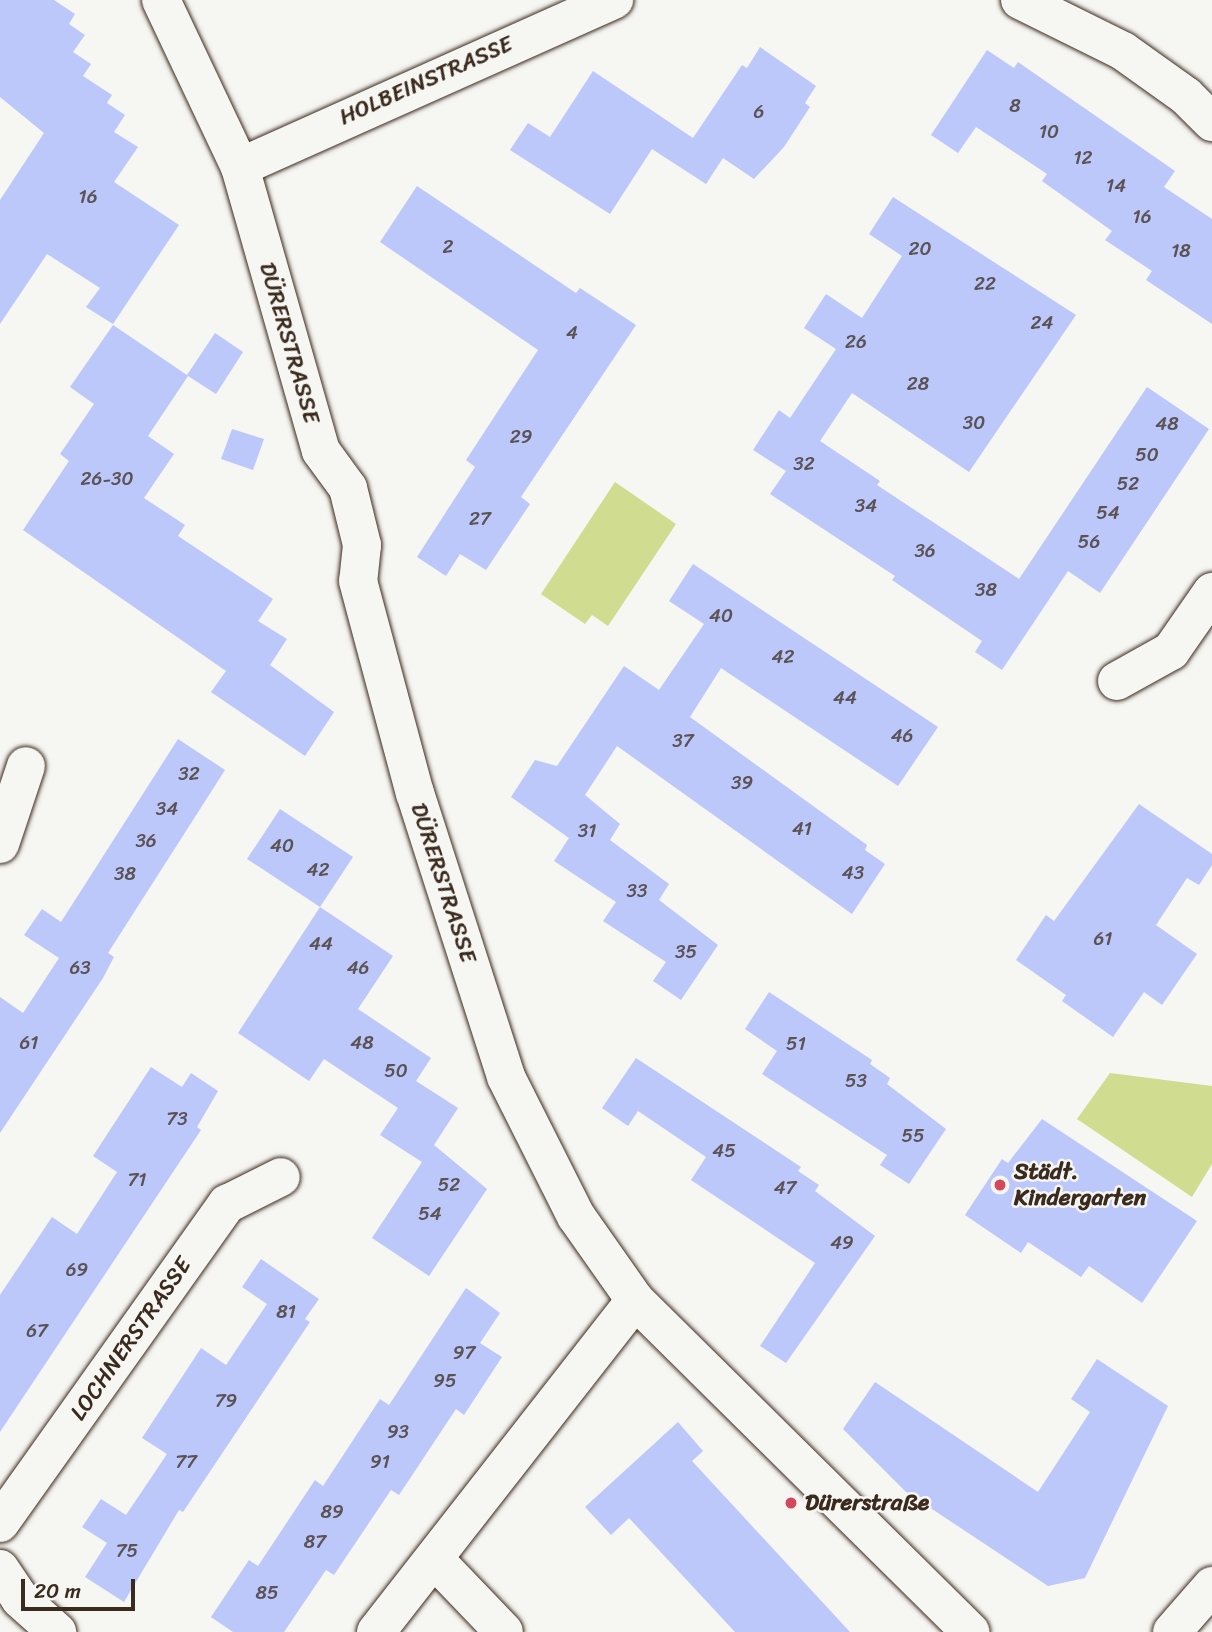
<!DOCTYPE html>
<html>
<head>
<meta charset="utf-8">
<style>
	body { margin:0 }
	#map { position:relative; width:1212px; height:1632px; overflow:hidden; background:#f6f6f2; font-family:Sriracha,sans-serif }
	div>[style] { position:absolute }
	.green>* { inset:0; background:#d0dc8f }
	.building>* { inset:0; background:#bcc8f9 }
	.roads { filter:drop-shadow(0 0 2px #3b2a1e) drop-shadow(0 0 2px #3b2a1e) }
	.minor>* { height:38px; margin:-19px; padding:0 19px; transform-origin:19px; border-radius:19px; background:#f6f6f2 }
	.secondary>* { height:38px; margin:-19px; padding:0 19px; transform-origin:19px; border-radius:19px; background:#f6f6f2 }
	.dots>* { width:19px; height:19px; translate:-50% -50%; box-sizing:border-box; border:4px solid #f6f6f2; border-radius:50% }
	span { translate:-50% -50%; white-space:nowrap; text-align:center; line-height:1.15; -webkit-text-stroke:5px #f6f6f2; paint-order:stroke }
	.number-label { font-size:19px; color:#5b5255 }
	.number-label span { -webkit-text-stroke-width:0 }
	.street-label { font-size:23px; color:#3b2a1e }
	.poi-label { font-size:23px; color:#3b2a1e; font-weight:700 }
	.left { translate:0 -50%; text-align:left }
	.scale { position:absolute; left:21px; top:1579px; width:114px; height:32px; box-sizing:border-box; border:4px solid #3b2a1e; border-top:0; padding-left:9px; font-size:21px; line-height:24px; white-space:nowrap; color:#3b2a1e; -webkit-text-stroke:5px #f6f6f2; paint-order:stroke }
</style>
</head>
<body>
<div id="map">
	<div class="green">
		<i style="clip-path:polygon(615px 482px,676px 524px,608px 626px,592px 615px,585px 624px,541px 594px)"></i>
		<i style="clip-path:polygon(1110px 1073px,1212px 1086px,1212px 1164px,1192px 1197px,1077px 1119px)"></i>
	</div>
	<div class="building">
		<i style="clip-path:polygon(0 0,54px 0,75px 14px,69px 24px,85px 35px,73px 52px,91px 64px,83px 76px,112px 95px,107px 103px,125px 115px,114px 132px,138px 147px,114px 182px,179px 225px,113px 324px,86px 307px,100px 288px,47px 254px,0 324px,0 200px,44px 133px,0 97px)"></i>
		<i style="clip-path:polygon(760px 47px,816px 86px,805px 103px,810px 107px,784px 147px,754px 179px,723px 158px,706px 184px,652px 149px,610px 214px,510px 150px,528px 123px,550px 137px,593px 71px,693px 138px,742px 65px,747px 68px)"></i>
		<i style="clip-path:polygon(987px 50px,1014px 68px,1018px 62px,1175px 171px,1164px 187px,1212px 219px,1212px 324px,1146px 280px,1152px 271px,1105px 240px,1112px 231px,1042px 181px,1047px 174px,1011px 150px,976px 127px,958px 153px,931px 135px)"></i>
		<i style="clip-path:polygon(417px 186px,576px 293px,580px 288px,636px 325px,521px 497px,530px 504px,486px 570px,460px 554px,446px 576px,417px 557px,475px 467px,466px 460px,538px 350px,380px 242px)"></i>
		<i style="clip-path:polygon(893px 197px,1076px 315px,969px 472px,852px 393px,820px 441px,880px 481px,877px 485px,1019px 579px,1147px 387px,1209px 429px,1100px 593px,1068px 571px,1002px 670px,975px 652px,982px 641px,892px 580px,895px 576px,770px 494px,786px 471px,753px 450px,779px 410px,790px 418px,836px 349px,804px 328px,826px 294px,862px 318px,902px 256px,869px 234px)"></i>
		<i style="clip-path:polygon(113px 325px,187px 375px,215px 333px,243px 352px,216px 394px,188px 376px,148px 436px,174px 454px,144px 498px,185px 525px,178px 536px,273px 599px,258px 621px,287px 639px,270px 665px,334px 712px,305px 756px,211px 692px,226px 671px,23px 530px,69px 461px,60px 454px,94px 404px,70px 387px)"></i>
		<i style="clip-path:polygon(232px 429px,264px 439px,253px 470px,221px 459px)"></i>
		<i style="clip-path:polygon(693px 564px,938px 727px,898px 786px,721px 668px,690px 717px,867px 845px,865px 850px,885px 864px,852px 914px,617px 746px,585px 795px,620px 824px,610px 840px,669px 884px,659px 900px,718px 945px,681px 1000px,653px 981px,666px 962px,603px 921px,616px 902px,554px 861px,569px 838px,511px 797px,535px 760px,557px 766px,624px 666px,659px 690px,704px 624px,669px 601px)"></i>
		<i style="clip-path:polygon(178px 739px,225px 770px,108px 953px,114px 957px,103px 978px,0 1133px,0 997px,23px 1013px,59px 958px,24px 935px,42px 909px,61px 922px)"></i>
		<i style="clip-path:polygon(1139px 804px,1212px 854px,1212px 865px,1199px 885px,1187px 878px,1156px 925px,1197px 954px,1162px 1005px,1144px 992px,1113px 1037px,1062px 1001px,1066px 995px,1016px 960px,1046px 915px,1054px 921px)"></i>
		<i style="clip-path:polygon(280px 809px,353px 857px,320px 907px,247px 859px)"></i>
		<i style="clip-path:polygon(320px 907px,393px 956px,358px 1009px,431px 1058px,416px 1081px,458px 1108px,434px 1145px,487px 1189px,429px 1276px,372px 1238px,422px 1162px,380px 1135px,398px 1108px,324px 1059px,309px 1081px,238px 1033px)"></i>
		<i style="clip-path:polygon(769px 992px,872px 1060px,870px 1064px,890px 1078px,887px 1084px,946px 1129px,909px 1184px,880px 1165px,887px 1155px,762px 1074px,777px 1051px,745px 1029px)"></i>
		<i style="clip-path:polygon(636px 1058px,801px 1167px,798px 1171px,819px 1185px,815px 1191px,875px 1236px,786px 1363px,760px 1346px,815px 1263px,691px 1180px,706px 1157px,638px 1111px,628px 1126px,602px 1108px)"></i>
		<i style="clip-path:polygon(151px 1067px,182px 1087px,191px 1073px,218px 1091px,197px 1127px,201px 1130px,0 1432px,0 1295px,52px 1217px,77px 1234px,117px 1172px,93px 1156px)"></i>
		<i style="clip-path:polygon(1042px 1119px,1197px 1221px,1142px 1303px,1089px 1266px,1081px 1277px,1028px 1242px,1021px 1253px,965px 1215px,1002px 1159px,1008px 1163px)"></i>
		<i style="clip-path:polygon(261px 1259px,319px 1299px,305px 1319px,310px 1322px,183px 1512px,179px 1510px,124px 1602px,85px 1577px,107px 1543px,82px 1527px,101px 1499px,126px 1515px,167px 1454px,142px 1438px,201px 1348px,226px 1365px,267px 1304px,242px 1287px)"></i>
		<i style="clip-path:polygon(466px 1288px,500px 1313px,480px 1343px,502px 1357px,464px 1415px,456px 1409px,399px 1495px,391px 1490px,334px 1575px,326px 1570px,284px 1632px,233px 1632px,211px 1617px,249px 1560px,258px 1566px,315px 1480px,323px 1486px,380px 1399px,389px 1405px)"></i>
		<i style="clip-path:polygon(1097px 1359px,1168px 1406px,1085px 1578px,1048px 1586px,905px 1491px,843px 1429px,875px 1382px,1038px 1492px,1090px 1412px,1071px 1399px)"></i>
		<i style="clip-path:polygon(678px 1422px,703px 1451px,692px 1461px,850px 1632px,735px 1632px,629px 1518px,611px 1535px,585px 1507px)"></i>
	</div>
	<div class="roads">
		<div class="minor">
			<i style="left:161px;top:0;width:185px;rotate:64.7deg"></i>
			<i style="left:240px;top:167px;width:295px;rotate:74.1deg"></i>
			<i style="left:321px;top:451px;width:46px;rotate:53.9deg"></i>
			<i style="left:348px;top:488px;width:59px;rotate:76.2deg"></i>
			<i style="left:362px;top:545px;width:36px;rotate:96deg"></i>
			<i style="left:358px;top:581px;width:220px;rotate:75deg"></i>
			<i style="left:415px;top:793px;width:298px;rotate:72.2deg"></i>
			<i style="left:506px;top:1077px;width:156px;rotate:63.3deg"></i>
			<i style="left:576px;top:1216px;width:103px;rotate:54.9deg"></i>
			<i style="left:635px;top:1300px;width:472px;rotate:44.7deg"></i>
			<i style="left:1020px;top:0;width:115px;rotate:26.3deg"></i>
			<i style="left:1123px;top:51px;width:77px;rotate:35.5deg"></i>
			<i style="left:1186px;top:96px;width:37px;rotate:45deg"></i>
			<i style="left:240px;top:167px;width:410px;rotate:-24.1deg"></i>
			<i style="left:1117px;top:681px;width:62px;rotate:-29.1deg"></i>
			<i style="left:1171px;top:651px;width:72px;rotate:-55.2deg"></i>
			<i style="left:0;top:844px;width:82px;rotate:-71.6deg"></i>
			<i style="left:0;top:1523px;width:392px;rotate:-54.6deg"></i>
			<i style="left:227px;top:1204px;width:60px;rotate:-26.6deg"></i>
			<i style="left:436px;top:1561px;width:98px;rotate:46.2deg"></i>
			<i style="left:0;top:1569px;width:36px;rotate:56deg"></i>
			<i style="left:20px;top:1599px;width:50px;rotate:41.7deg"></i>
			<i style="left:376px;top:1632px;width:421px;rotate:-52deg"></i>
		</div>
		<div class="secondary">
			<i style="left:1172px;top:1632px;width:61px;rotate:-49deg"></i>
		</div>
	</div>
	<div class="dots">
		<i style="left:1000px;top:1185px;background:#d1495b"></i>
		<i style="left:791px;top:1503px;background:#d1495b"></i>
	</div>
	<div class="number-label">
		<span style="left:1015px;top:106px">8</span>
		<span style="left:759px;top:112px">6</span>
		<span style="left:1049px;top:132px">10</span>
		<span style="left:1083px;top:158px">12</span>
		<span style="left:1116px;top:186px">14</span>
		<span style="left:88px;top:197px">16</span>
		<span style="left:1142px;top:217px">16</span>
		<span style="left:448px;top:247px">2</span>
		<span style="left:920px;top:249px">20</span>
		<span style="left:1181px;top:251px">18</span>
		<span style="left:985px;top:284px">22</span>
		<span style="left:1042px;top:323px">24</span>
		<span style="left:572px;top:333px">4</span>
		<span style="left:856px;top:342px">26</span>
		<span style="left:918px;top:384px">28</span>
		<span style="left:974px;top:423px">30</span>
		<span style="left:1167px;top:424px">48</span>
		<span style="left:521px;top:437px">29</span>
		<span style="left:1147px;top:455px">50</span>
		<span style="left:804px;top:464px">32</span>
		<span style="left:107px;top:479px">26-30</span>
		<span style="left:1128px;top:484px">52</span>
		<span style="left:866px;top:506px">34</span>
		<span style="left:1108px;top:513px">54</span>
		<span style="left:480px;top:519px">27</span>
		<span style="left:1089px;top:542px">56</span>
		<span style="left:925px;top:551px">36</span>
		<span style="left:986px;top:590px">38</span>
		<span style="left:721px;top:616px">40</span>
		<span style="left:783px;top:657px">42</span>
		<span style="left:845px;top:698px">44</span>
		<span style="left:902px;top:736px">46</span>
		<span style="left:683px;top:741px">37</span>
		<span style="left:189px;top:774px">32</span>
		<span style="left:742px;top:783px">39</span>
		<span style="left:167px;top:809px">34</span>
		<span style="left:802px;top:829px">41</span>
		<span style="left:587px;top:831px">31</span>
		<span style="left:146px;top:841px">36</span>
		<span style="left:282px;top:846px">40</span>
		<span style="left:318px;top:870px">42</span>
		<span style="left:853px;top:873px">43</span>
		<span style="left:125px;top:874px">38</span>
		<span style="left:637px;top:891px">33</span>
		<span style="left:1103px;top:939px">61</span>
		<span style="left:321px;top:944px">44</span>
		<span style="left:686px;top:952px">35</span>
		<span style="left:80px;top:968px">63</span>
		<span style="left:358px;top:968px">46</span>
		<span style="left:29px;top:1043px">61</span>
		<span style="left:362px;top:1043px">48</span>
		<span style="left:796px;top:1044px">51</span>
		<span style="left:396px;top:1071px">50</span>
		<span style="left:856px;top:1081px">53</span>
		<span style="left:177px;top:1119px">73</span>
		<span style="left:913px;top:1136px">55</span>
		<span style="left:724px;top:1151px">45</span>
		<span style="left:137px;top:1180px">71</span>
		<span style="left:449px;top:1185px">52</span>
		<span style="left:785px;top:1188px">47</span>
		<span style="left:430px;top:1214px">54</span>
		<span style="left:842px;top:1243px">49</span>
		<span style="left:77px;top:1270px">69</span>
		<span style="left:286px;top:1312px">81</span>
		<span style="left:37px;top:1331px">67</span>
		<span style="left:464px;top:1353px">97</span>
		<span style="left:445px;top:1381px">95</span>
		<span style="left:226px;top:1401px">79</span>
		<span style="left:398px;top:1432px">93</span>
		<span style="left:186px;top:1462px">77</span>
		<span style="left:380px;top:1462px">91</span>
		<span style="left:332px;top:1512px">89</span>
		<span style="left:315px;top:1542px">87</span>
		<span style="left:127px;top:1551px">75</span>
		<span style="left:267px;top:1593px">85</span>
	</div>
	<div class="street-label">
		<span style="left:426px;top:81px;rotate:-24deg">HOLBEINSTRASSE</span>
		<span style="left:289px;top:343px;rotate:74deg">DÜRERSTRASSE</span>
		<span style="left:443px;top:883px;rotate:72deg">DÜRERSTRASSE</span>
		<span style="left:131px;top:1339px;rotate:-55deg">LOCHNERSTRASSE</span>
	</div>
	<div class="poi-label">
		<span class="left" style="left:1014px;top:1185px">Städt.<br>Kindergarten</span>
		<span class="left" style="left:805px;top:1503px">Dürerstraße</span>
	</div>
	<div class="scale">20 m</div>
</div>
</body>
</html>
